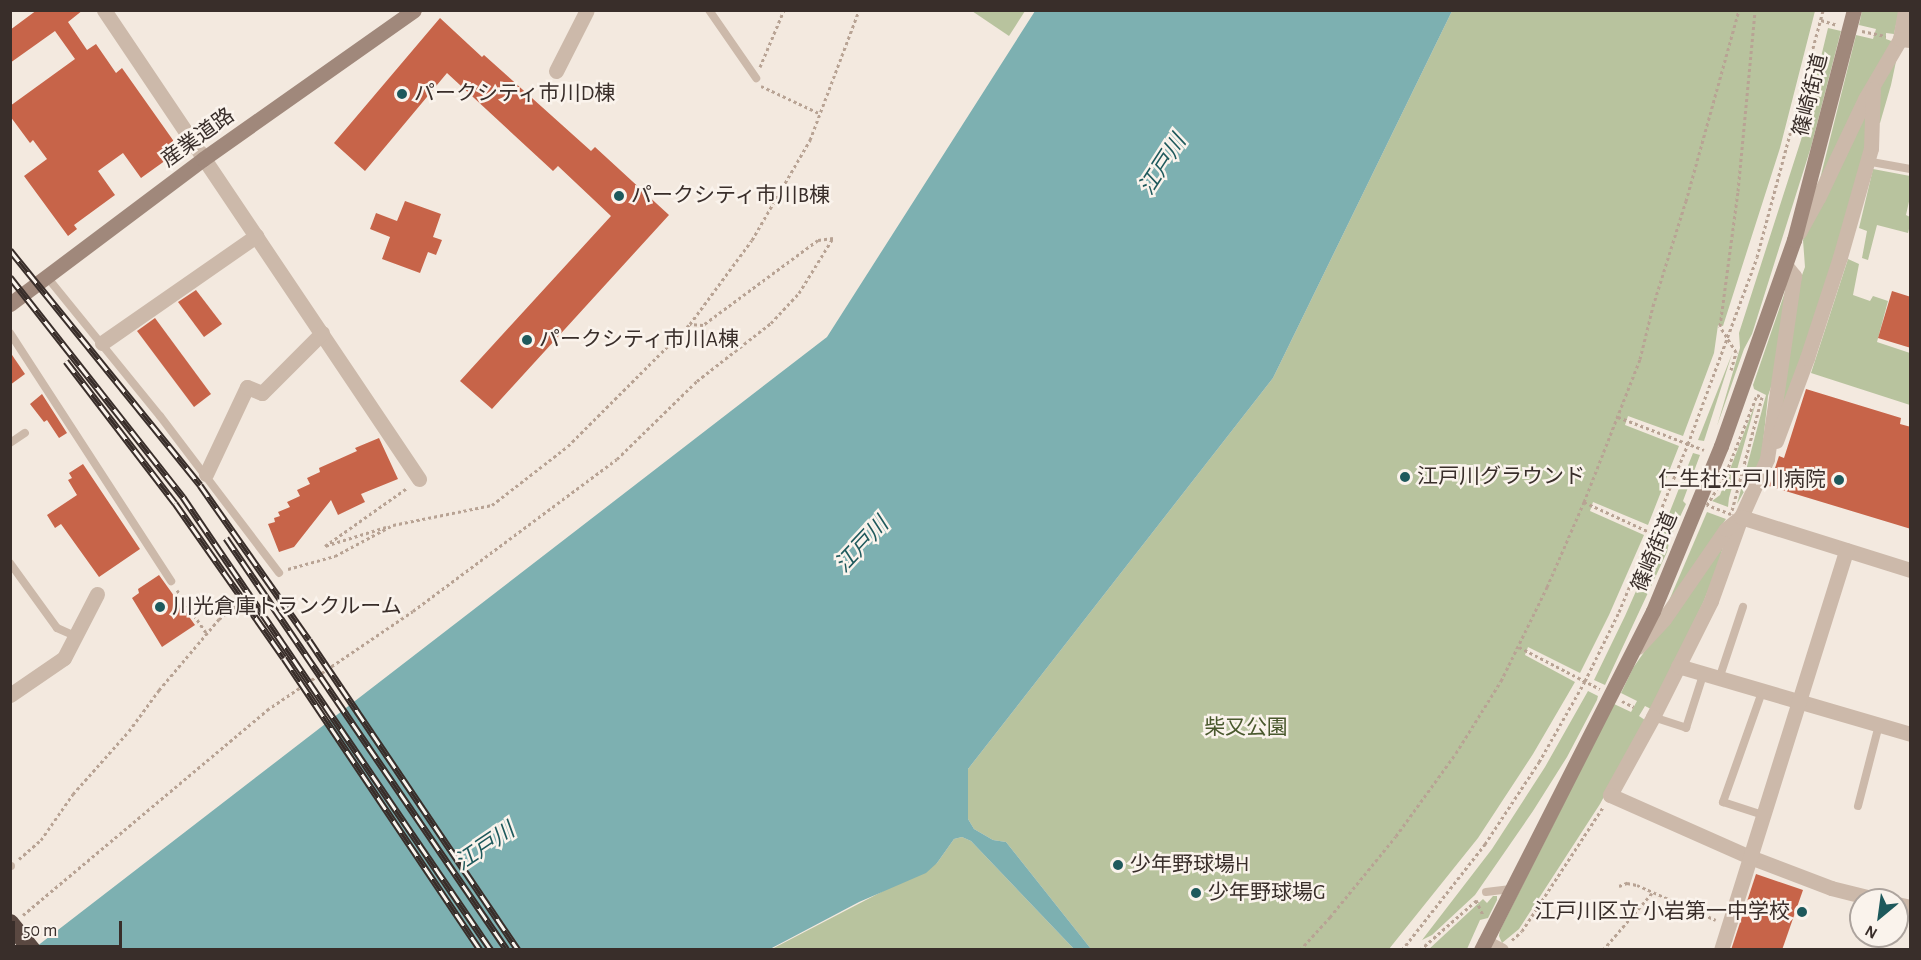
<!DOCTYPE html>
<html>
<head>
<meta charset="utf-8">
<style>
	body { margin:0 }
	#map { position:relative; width:1921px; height:960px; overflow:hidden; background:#f3e9df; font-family:"Alegreya Sans","Noto Sans JP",sans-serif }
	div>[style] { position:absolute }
	.green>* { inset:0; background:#b8c39e }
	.water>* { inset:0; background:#7db0b1 }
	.building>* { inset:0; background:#c76449 }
	.path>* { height:3px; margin-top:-1.5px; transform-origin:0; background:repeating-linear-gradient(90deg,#b8a394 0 3px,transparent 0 6px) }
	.lane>* { height:8px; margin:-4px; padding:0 4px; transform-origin:4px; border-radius:4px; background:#ccb9aa }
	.street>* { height:15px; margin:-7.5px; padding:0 7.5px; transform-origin:7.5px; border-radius:7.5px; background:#ccb9aa }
	.secondary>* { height:15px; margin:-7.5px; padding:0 7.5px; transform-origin:7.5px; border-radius:7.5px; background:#a0887b }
	.rail>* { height:7px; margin-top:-3.5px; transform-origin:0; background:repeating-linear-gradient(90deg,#faf3ec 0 14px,#392e2a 0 28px); box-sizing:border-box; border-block:2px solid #392e2a }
	.highway-bridge>* { height:18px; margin:-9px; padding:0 9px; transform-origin:9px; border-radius:9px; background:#5a4841 }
	.dots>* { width:16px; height:16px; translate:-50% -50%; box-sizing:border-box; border:3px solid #faf3ec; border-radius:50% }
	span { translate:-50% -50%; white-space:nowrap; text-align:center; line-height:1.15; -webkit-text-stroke:5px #faf3ec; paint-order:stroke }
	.poi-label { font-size:21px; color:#392e2a }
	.left { translate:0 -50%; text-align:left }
	.right { translate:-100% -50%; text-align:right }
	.street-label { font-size:21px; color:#392e2a }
	.park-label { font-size:21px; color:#49582d }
	.water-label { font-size:22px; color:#1e595c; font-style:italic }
	.frame { position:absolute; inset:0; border:12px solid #392e2a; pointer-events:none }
	.north { position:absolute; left:1849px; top:888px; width:60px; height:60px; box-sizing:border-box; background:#faf3ec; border:2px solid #ada49e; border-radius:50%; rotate:209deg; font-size:16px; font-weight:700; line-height:24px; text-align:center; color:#392e2a }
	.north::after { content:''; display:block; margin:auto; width:21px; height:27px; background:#1e595c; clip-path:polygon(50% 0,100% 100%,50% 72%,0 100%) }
	.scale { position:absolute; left:12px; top:921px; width:110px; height:27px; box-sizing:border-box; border:3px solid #392e2a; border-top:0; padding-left:8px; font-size:18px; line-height:21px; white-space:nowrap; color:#392e2a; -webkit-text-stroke:4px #faf3ec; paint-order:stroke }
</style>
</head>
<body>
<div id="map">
	<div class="green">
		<i style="clip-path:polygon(972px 11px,1025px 11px,1009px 36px)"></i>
		<i style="clip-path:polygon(1452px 11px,1815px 11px,1780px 148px,1723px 326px,1718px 325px,1714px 353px,1683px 436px,1628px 416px,1625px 425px,1679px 446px,1648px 525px,1593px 502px,1590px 511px,1644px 535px,1609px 615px,1580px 673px,1528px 647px,1525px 655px,1575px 682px,1533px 754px,1478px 838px,1389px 949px,1091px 949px,1006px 842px,993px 840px,974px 829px,968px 819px,968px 769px,1273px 378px)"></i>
		<i style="clip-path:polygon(1862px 11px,1899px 11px,1894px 34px,1886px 33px,1886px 39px,1894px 42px,1818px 187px,1856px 35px,1873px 39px,1876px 29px,1859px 25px)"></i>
		<i style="clip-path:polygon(1828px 28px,1841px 31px,1811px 147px,1752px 334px,1744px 349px,1717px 426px,1740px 348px,1739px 333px,1801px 140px)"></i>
		<i style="clip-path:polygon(1898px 52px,1891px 85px,1880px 123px,1877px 123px,1878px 88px)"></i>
		<i style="clip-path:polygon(1869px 100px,1868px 142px,1837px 252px,1776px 430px,1795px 294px,1805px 267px,1803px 240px)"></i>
		<i style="clip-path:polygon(1873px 169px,1910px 176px,1910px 197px,1906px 215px,1910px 217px,1910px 225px,1908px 233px,1877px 225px,1868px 260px,1862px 258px,1867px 231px,1859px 228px)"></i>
		<i style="clip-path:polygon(1848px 259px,1859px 264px,1853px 295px,1870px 301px,1873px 296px,1888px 301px,1877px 342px,1910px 353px,1910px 405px,1811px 373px)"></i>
		<i style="clip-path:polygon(1786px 289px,1772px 384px,1768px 396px,1761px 462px,1737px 504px,1766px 395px,1754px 389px,1753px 385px)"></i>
		<i style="clip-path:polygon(1732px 354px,1704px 441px,1698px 440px)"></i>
		<i style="clip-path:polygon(1756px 402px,1729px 498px,1728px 507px,1712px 501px,1720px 495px)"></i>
		<i style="clip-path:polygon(1693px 453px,1700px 455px,1683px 501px,1686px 504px,1670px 538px,1661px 534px)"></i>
		<i style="clip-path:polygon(1707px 512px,1726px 519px,1668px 603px)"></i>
		<i style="clip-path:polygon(1727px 533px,1717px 568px,1703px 603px,1651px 709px,1645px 706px,1639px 716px,1645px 720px,1600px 804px,1519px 929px,1502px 943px,1499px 936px,1500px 930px,1614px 704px,1631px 712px,1637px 701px,1621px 693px,1633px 668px)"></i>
		<i style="clip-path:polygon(1659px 539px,1669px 543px,1667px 552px,1605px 685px,1594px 680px,1625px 616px)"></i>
		<i style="clip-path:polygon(1588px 691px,1598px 696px,1597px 700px,1567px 757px,1533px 811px,1475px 895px,1432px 935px,1422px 940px,1492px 849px,1545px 767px)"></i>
		<i style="clip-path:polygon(962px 837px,971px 841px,1074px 949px,770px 950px,937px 863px,954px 839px)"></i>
		<i style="clip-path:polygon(1493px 896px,1497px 896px,1497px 900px,1488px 918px,1480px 920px,1467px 949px,1428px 950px,1483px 899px,1487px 903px)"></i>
	</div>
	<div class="water">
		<i style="clip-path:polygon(1035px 11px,1452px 11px,1273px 378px,968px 769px,968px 819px,974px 829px,993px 840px,1006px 842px,1091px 949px,1074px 949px,971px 841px,962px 837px,954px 839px,937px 863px,926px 873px,859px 902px,770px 949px,32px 950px,827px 337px)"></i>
	</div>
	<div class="building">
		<i style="clip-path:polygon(37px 10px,83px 10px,68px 22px,87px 50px,96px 44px,116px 73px,122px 68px,180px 150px,141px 178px,123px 153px,98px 171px,115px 195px,74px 225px,77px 229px,68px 236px,24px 176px,47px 159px,33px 140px,30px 143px,10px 116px,10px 106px,75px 59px,55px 31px,10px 63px,10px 30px)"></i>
		<i style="clip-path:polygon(440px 18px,482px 57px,484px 55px,591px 151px,595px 147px,669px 215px,492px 409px,460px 381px,611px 216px,558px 166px,553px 171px,447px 73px,365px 171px,334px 143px)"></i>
		<i style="clip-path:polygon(405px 201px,441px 214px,433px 237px,442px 240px,436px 255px,428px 252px,420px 273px,382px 259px,390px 237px,370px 229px,376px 213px,397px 221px)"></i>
		<i style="clip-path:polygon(196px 290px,222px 324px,204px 337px,178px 302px)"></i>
		<i style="clip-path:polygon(1892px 291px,1911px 297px,1911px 348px,1878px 338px)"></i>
		<i style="clip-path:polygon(155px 318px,211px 394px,194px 407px,137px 331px)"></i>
		<i style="clip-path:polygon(10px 352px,25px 374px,10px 385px)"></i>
		<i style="clip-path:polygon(1806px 389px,1901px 418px,1900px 424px,1911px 427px,1911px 529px,1769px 486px,1779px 456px,1784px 458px)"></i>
		<i style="clip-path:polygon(42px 394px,67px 433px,59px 438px,47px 420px,44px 422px,30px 404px)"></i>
		<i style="clip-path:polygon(379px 438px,398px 479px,361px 494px,365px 502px,338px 515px,331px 500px,294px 547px,279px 552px,268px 524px,275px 522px,274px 518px,280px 516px,278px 512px,290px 507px,287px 502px,300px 496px,297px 490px,310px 484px,307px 478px,320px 472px,319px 468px,357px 451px,355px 448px)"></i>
		<i style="clip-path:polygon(83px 464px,140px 549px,99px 577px,61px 524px,55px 528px,47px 515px,77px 495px,68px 480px,72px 478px,69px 473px)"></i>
		<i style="clip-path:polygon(159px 575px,195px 625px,162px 647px,132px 598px,139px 593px,138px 589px)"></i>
		<i style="clip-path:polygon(1756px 874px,1803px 890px,1782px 950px,1731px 950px)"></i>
	</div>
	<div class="path">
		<i style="left:1821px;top:20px;width:17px;rotate:17deg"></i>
		<i style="left:1862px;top:31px;width:24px;rotate:12deg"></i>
		<i style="left:760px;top:67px;width:62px;rotate:-67.2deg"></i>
		<i style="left:761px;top:86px;width:64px;rotate:25deg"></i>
		<i style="left:1731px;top:370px;width:19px;rotate:-74deg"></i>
		<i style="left:1736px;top:352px;width:31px;rotate:-122deg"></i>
		<i style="left:1720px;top:326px;width:136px;rotate:-82.4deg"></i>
		<i style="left:1738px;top:191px;width:182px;rotate:-84.6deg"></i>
		<i style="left:1757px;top:395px;width:5px;rotate:22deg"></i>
		<i style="left:1762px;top:397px;width:121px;rotate:104.8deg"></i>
		<i style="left:1731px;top:514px;width:26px;rotate:-159deg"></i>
		<i style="left:1707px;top:505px;width:32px;rotate:-58deg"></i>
		<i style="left:1724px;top:478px;width:89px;rotate:-68.3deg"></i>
		<i style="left:1618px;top:417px;width:92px;rotate:21deg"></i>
		<i style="left:1584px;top:502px;width:91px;rotate:24.6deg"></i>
		<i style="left:386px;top:527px;width:64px;rotate:162.7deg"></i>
		<i style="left:325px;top:546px;width:100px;rotate:-35.3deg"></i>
		<i style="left:288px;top:569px;width:49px;rotate:-15.5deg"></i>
		<i style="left:335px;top:556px;width:66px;rotate:-28.1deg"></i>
		<i style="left:393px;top:525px;width:101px;rotate:-11.4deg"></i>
		<i style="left:492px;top:505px;width:96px;rotate:-37.8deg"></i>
		<i style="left:568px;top:446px;width:173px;rotate:-45deg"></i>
		<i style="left:177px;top:590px;width:53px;rotate:55.7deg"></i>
		<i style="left:1519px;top:647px;width:91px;rotate:27.4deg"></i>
		<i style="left:1622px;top:701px;width:13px;rotate:27deg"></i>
		<i style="left:19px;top:859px;width:29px;rotate:-41deg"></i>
		<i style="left:41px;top:840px;width:56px;rotate:-55.2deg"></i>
		<i style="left:73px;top:794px;width:84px;rotate:-48.4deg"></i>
		<i style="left:129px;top:731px;width:51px;rotate:-53.8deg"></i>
		<i style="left:159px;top:690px;width:93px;rotate:-49.8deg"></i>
		<i style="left:219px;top:619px;width:23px;rotate:-38deg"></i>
		<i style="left:1619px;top:886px;width:9px;rotate:-21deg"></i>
		<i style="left:1627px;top:883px;width:10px;rotate:11deg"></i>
		<i style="left:1637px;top:885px;width:86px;rotate:23.9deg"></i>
		<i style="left:1476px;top:900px;width:17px;rotate:65deg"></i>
		<i style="left:23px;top:915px;width:319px;rotate:-40deg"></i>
		<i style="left:267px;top:710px;width:176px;rotate:-34.1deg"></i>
		<i style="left:413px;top:611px;width:254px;rotate:-36.7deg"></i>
		<i style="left:617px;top:459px;width:112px;rotate:-44.3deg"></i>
		<i style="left:697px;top:381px;width:94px;rotate:-38.1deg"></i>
		<i style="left:771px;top:323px;width:41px;rotate:-47deg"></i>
		<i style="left:799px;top:293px;width:65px;rotate:-58.3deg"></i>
		<i style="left:833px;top:238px;width:15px;rotate:172deg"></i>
		<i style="left:818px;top:240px;width:143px;rotate:143.5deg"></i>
		<i style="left:703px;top:325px;width:13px;rotate:-176deg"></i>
		<i style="left:690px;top:324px;width:104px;rotate:-53.6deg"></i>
		<i style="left:752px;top:240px;width:116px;rotate:-59.9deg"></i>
		<i style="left:810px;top:140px;width:139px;rotate:-69.3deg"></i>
		<i style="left:1512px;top:940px;width:13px;rotate:-42deg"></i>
		<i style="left:1522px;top:931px;width:148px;rotate:-56.8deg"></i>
		<i style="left:1300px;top:950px;width:45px;rotate:-47.7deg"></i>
		<i style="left:1330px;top:917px;width:104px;rotate:-50.8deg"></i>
		<i style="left:1396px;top:836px;width:102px;rotate:-54.1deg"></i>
		<i style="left:1456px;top:753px;width:85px;rotate:-58deg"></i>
		<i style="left:1501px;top:681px;width:105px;rotate:-63.9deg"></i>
		<i style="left:1547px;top:587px;width:93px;rotate:-66.5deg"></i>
		<i style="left:1584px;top:502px;width:154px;rotate:-68.6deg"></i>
		<i style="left:1640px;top:359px;width:55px;rotate:-76.2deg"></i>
		<i style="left:1653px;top:306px;width:110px;rotate:-72.6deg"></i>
		<i style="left:1686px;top:201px;width:198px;rotate:-74.5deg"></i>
		<i style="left:1402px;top:950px;width:135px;rotate:-51.9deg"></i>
		<i style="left:1485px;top:844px;width:98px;rotate:-56.6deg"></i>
		<i style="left:1539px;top:762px;width:93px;rotate:-60.4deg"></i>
		<i style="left:1585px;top:681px;width:77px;rotate:-63.8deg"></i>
		<i style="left:1619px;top:612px;width:182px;rotate:-67.7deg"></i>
		<i style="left:1688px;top:444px;width:199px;rotate:-69.7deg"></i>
		<i style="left:1757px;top:257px;width:256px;rotate:-75deg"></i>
		<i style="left:1420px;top:950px;width:77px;rotate:-41.3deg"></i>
		<i style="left:1603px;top:950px;width:75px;rotate:-49.3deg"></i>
	</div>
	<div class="lane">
		<i style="left:709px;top:10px;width:83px;rotate:55.3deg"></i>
		<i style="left:1866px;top:161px;width:45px;rotate:10.3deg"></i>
		<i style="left:47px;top:277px;width:179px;rotate:50.9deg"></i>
		<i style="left:160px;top:416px;width:197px;rotate:52.8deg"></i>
		<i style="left:10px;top:333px;width:296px;rotate:57deg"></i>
		<i style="left:10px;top:443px;width:18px;rotate:-34deg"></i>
		<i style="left:10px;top:563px;width:80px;rotate:54.1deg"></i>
		<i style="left:57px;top:628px;width:20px;rotate:24deg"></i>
		<i style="left:1719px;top:679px;width:76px;rotate:-71.6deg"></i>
		<i style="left:1762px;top:692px;width:117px;rotate:109.5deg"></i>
		<i style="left:1723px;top:802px;width:42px;rotate:18deg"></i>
		<i style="left:1653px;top:717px;width:35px;rotate:18deg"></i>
		<i style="left:1686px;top:728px;width:56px;rotate:-72.2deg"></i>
		<i style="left:1858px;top:806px;width:84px;rotate:-75.5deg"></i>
		<i style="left:10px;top:866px;width:1px"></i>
		<i style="left:1486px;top:892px;width:25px;rotate:-7deg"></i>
	</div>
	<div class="street">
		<i style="left:104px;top:10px;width:565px;rotate:56.11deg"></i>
		<i style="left:1900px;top:39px;width:29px;rotate:-80deg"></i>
		<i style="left:556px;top:71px;width:68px;rotate:-63.1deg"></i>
		<i style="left:1799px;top:232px;width:39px;rotate:-61deg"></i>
		<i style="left:1818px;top:198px;width:110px;rotate:-64.6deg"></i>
		<i style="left:1865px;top:99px;width:69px;rotate:-59.7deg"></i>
		<i style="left:1900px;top:39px;width:10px;rotate:6deg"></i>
		<i style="left:1786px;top:266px;width:13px;rotate:51deg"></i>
		<i style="left:1794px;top:276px;width:185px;rotate:98.4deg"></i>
		<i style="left:1767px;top:459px;width:64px;rotate:114.1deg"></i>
		<i style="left:1741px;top:517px;width:89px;rotate:109.7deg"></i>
		<i style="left:1711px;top:601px;width:130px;rotate:116.6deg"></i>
		<i style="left:1653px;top:717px;width:89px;rotate:118.9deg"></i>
		<i style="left:1610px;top:795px;width:153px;rotate:23.9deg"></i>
		<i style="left:1750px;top:857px;width:87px;rotate:20.9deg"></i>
		<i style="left:1831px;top:888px;width:49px;rotate:14deg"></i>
		<i style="left:102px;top:343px;width:188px;rotate:-34.8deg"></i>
		<i style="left:1776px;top:441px;width:89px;rotate:-69.5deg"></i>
		<i style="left:1807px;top:358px;width:106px;rotate:-71.9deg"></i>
		<i style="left:1840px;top:257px;width:113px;rotate:-74.1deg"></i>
		<i style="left:1871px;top:148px;width:59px;rotate:-88.1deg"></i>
		<i style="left:206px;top:474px;width:96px;rotate:-64.8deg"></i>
		<i style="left:247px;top:387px;width:16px;rotate:22deg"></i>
		<i style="left:262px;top:393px;width:85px;rotate:-45deg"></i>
		<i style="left:1638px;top:647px;width:38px;rotate:-47deg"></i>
		<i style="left:1664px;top:619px;width:109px;rotate:-55.4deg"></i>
		<i style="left:1726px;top:529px;width:19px;rotate:-39deg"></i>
		<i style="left:1741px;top:517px;width:177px;rotate:17.4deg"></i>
		<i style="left:1678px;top:666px;width:242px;rotate:16.3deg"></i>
		<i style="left:10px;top:695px;width:65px;rotate:-34.4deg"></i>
		<i style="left:64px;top:658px;width:72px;rotate:-62.7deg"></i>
		<i style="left:1897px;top:904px;width:13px;rotate:13deg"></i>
		<i style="left:1485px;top:942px;width:18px;rotate:27deg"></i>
		<i style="left:1721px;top:950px;width:419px;rotate:-72.6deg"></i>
	</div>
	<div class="secondary">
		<i style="left:10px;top:304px;width:241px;rotate:-36.9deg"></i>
		<i style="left:203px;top:159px;width:258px;rotate:-35.2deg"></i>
		<i style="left:1481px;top:950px;width:380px;rotate:-63.1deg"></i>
		<i style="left:1653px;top:611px;width:178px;rotate:-67.6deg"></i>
		<i style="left:1721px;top:446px;width:219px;rotate:-70.5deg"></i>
		<i style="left:1794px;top:240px;width:238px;rotate:-75.4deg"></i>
	</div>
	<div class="rail">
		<i style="left:10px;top:250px;width:302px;rotate:51deg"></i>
		<i style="left:200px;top:485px;width:189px;rotate:54.9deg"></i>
		<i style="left:309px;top:640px;width:374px;rotate:56deg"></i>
		<i style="left:10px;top:277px;width:280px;rotate:51.8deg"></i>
		<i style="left:183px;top:497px;width:548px;rotate:55.79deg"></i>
		<i style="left:66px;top:361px;width:179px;rotate:52.5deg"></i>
		<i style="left:175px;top:503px;width:189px;rotate:54.9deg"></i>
		<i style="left:284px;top:658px;width:352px;rotate:56.1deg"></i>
		<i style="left:226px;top:538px;width:499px;rotate:55.7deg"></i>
	</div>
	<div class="highway-bridge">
		<i style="left:10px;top:923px;width:35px;rotate:51deg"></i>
	</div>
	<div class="dots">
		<i style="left:402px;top:94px;background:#1e595c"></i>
		<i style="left:619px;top:196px;background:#1e595c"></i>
		<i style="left:527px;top:340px;background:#1e595c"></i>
		<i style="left:1405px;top:477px;background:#1e595c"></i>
		<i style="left:1839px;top:480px;background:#1e595c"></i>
		<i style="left:160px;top:607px;background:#1e595c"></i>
		<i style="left:1118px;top:865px;background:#1e595c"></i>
		<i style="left:1196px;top:893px;background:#1e595c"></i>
		<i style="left:1802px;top:912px;background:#1e595c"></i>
	</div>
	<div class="poi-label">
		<span class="left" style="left:414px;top:94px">パークシティ市川D棟</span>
		<span class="left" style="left:631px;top:196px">パークシティ市川B棟</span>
		<span class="left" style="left:539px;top:340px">パークシティ市川A棟</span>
		<span class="left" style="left:1417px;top:477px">江戸川グラウンド</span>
		<span class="right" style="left:1826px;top:480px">仁生社江戸川病院</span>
		<span class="left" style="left:172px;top:607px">川光倉庫トランクルーム</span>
		<span class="left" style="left:1130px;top:865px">少年野球場H</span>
		<span class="left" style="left:1208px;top:893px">少年野球場G</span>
		<span class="right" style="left:1790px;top:912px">江戸川区立 小岩第一中学校</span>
	</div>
	<div class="street-label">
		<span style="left:1811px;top:95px;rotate:-76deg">篠崎街道</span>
		<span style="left:198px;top:138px;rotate:-36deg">産業道路</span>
		<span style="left:1655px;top:552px;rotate:-67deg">篠崎街道</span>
	</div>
	<div class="park-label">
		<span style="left:1246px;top:728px">柴又公園</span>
	</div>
	<div class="water-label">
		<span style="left:1163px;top:165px;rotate:-57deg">江戸川</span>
		<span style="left:862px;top:545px;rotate:-47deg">江戸川</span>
		<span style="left:485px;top:847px;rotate:-34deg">江戸川</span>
	</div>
	<div class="frame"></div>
	<div class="north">N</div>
	<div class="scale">50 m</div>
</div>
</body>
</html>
